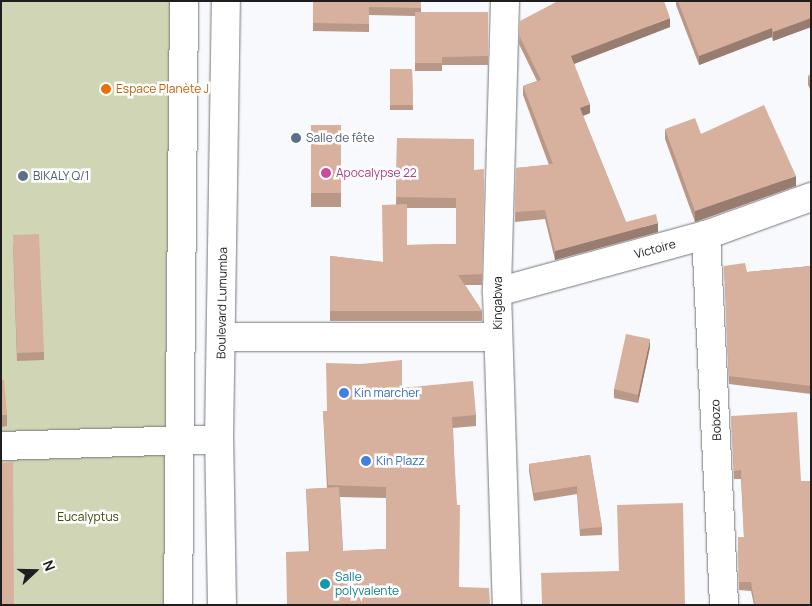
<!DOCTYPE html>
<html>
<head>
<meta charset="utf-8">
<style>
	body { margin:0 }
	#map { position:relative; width:812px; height:606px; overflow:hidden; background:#f7f9fc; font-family:Manrope,sans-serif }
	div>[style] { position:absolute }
	.green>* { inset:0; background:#d0d6b5 }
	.roads { filter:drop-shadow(0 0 1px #75777a) drop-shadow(0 0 1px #75777a) }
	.minor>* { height:28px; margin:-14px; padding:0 14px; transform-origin:14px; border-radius:14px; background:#fff }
	.highway>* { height:28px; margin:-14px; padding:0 14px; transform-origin:14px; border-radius:14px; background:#fff }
	.wall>* { inset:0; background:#ba9888 }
	.shaded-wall>* { inset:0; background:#977c6f }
	.building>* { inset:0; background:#d8b19e }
	.dots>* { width:14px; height:14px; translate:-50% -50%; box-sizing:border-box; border:2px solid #fff; border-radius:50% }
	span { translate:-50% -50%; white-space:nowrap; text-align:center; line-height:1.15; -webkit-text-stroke:5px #fff; paint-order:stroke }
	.food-label { font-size:12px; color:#c56008 }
	.left { translate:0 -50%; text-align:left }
	.service-label { font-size:12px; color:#4e5e75 }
	.hotel-label { font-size:12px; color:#b23c85 }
	.street-label { font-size:12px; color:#1e1e1f }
	.shop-label { font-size:12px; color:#366cbe }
	.park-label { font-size:12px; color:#3e4503 }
	.culture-label { font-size:12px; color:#0d838f }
	.frame { position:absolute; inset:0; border:2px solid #1e1e1f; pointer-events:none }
	.north { position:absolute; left:10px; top:546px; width:50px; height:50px; -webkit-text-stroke:4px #fff; paint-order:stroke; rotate:69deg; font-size:14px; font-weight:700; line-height:20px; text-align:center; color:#1e1e1f }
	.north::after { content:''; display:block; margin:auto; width:18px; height:22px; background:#1e1e1f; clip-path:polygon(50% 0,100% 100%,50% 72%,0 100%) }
</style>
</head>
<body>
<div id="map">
	<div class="green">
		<i style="clip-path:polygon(1px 1px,184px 1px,176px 605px,1px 605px)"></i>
	</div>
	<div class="roads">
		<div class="minor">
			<i style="left:505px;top:1px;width:291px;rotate:91.6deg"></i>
			<i style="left:497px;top:292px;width:313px;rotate:88.2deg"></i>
			<i style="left:706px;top:235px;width:370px;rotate:87.2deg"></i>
			<i style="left:497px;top:292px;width:217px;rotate:-15.3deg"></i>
			<i style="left:706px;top:235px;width:112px;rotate:-19.9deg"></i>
			<i style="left:221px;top:337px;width:277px"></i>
			<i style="left:1px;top:446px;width:218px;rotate:-1.8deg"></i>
		</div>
		<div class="highway">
			<i style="left:178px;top:605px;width:604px;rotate:-89.43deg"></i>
			<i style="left:222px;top:605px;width:166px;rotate:-91deg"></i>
			<i style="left:219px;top:439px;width:438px;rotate:-89.1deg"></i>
		</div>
	</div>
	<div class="wall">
		<i style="clip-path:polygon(313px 1px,421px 1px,421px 12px,488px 12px,488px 65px,442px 65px,442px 71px,415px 71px,415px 16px,369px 15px,369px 32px,313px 31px)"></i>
		<i style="clip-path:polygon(676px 1px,811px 1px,811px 27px,773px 41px,772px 37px,699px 65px,676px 5px)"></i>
		<i style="clip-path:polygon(520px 21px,670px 27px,574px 64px,590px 113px,583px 116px,626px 222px,658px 232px,555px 260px,545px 219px,515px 222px,516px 168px,549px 165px,523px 95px,523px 86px,537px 81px,519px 44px)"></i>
		<i style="clip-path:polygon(390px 69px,412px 69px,413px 110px,390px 110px)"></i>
		<i style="clip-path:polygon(811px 74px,811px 91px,808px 85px,808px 76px)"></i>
		<i style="clip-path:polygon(311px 125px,341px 125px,341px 207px,311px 207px)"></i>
		<i style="clip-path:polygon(665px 129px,701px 134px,796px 186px,695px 222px,665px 139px)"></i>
		<i style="clip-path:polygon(evenodd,397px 138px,474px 170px,484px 179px,482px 285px,465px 285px,482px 311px,482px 321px,330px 321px,330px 256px,383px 262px,396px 205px,397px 138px,407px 208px,456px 208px,456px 244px,407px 245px,407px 208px)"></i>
		<i style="clip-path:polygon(13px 243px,44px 352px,44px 360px,17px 361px)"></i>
		<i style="clip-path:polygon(724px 266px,747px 272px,811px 266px,811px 394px,729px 384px)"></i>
		<i style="clip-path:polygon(650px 347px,638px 403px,614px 398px,614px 389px)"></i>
		<i style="clip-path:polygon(1px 380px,7px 415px,7px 426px,1px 427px)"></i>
		<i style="clip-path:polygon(evenodd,402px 388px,476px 415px,476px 426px,453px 428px,459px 587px,490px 605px,309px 551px,306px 489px,327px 488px,323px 411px,327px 411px,402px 388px,340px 497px,386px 498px,386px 549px,343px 551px,340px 497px)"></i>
		<i style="clip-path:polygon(731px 416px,801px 481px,811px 605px,754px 605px,751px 591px,739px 590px,738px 537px,744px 537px,741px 479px,734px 479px)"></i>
		<i style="clip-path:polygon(590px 455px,602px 527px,602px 535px,580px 536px,577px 494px,534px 501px,529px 471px,529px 464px)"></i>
	</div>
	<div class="shaded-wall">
		<i style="clip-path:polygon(670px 18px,670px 27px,571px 65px,571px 56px)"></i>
		<i style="clip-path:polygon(811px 18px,811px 27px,773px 41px,773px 32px)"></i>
		<i style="clip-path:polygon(772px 28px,772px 37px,699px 65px,699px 56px)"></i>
		<i style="clip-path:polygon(590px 104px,590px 113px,580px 117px,580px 108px)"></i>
		<i style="clip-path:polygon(796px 176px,796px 186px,695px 222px,695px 211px)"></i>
		<i style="clip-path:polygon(658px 223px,658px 232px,555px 260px,555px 251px)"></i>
		<i style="clip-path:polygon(650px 339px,650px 347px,638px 403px,638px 395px)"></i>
	</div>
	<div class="building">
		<i style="clip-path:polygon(313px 1px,421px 1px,421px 8px,369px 7px,369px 24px,313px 23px)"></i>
		<i style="clip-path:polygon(558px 1px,664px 1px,670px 18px,571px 56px,590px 104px,580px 108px,626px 222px,656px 214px,658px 223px,555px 251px,545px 210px,515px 212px,516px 168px,553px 164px,523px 86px,541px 80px,519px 35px,520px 21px)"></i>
		<i style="clip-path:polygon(678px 1px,811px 1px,811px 18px,773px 32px,772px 28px,699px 56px)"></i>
		<i style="clip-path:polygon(415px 12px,488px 12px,488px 56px,442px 57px,442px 63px,415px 63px)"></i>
		<i style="clip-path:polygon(390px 69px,412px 69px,413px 105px,390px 105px)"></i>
		<i style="clip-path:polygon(811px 74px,811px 82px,808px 76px)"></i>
		<i style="clip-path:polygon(764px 105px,796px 176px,695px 211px,665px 129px,695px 118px,701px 134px)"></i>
		<i style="clip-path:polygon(311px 125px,341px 125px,341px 193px,311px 193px)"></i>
		<i style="clip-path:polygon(397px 138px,474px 139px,474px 170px,484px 169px,482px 274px,458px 275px,482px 311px,330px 311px,330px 256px,383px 262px,382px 205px,407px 204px,407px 245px,456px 244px,456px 198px,396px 197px)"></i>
		<i style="clip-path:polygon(39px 234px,44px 352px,17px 353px,13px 235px)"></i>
		<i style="clip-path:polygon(745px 263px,747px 272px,811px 266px,811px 386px,729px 376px,724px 266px)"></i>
		<i style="clip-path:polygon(626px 334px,650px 339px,638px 395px,614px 389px)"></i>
		<i style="clip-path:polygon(402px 360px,402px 388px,473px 381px,476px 415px,452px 417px,457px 505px,460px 505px,459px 587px,489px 588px,490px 605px,287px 605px,286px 552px,310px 551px,306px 489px,339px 487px,343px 551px,386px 549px,386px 487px,328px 485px,323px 411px,327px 411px,326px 363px,361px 364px)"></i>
		<i style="clip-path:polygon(1px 380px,4px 380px,7px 415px,1px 415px)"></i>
		<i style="clip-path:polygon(797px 412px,801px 481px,811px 481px,811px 605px,755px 605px,751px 582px,739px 582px,738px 537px,744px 537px,741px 470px,734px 471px,731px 416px)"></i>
		<i style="clip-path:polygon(590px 455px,602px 527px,580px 529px,577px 486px,534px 493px,529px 464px)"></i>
		<i style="clip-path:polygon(13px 462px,14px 605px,1px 605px,1px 463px)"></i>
		<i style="clip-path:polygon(683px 503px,685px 605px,542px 605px,541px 573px,619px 571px,617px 505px)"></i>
	</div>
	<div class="dots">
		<i style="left:106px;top:89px;background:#e8710a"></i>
		<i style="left:296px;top:138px;background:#5c6f8a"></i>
		<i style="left:326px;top:173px;background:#d1479c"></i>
		<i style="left:23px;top:176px;background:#5c6f8a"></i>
		<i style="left:344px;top:393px;background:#3f7fe0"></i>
		<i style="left:366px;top:461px;background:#3f7fe0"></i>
		<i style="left:325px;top:584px;background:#0f9aa8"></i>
	</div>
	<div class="food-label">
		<span class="left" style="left:116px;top:89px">Espace Planète J</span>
	</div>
	<div class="service-label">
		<span class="left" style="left:306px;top:138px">Salle de fête</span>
		<span class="left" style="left:33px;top:176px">BIKALY Q/1</span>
	</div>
	<div class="hotel-label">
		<span class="left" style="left:336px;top:173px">Apocalypse 22</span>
	</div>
	<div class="street-label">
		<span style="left:655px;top:249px;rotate:-15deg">Victoire</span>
		<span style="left:222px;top:303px;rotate:-89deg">Boulevard Lumumba</span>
		<span style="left:498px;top:303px;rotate:-90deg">Kingabwa</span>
		<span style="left:716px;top:420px;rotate:-93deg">Bobozo</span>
	</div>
	<div class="shop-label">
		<span class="left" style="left:354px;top:393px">Kin marcher</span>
		<span class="left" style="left:376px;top:461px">Kin Plazz</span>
	</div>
	<div class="park-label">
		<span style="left:88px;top:517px">Eucalyptus</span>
	</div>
	<div class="culture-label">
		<span class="left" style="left:335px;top:584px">Salle<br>polyvalente</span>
	</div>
	<div class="frame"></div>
	<div class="north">N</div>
</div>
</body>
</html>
